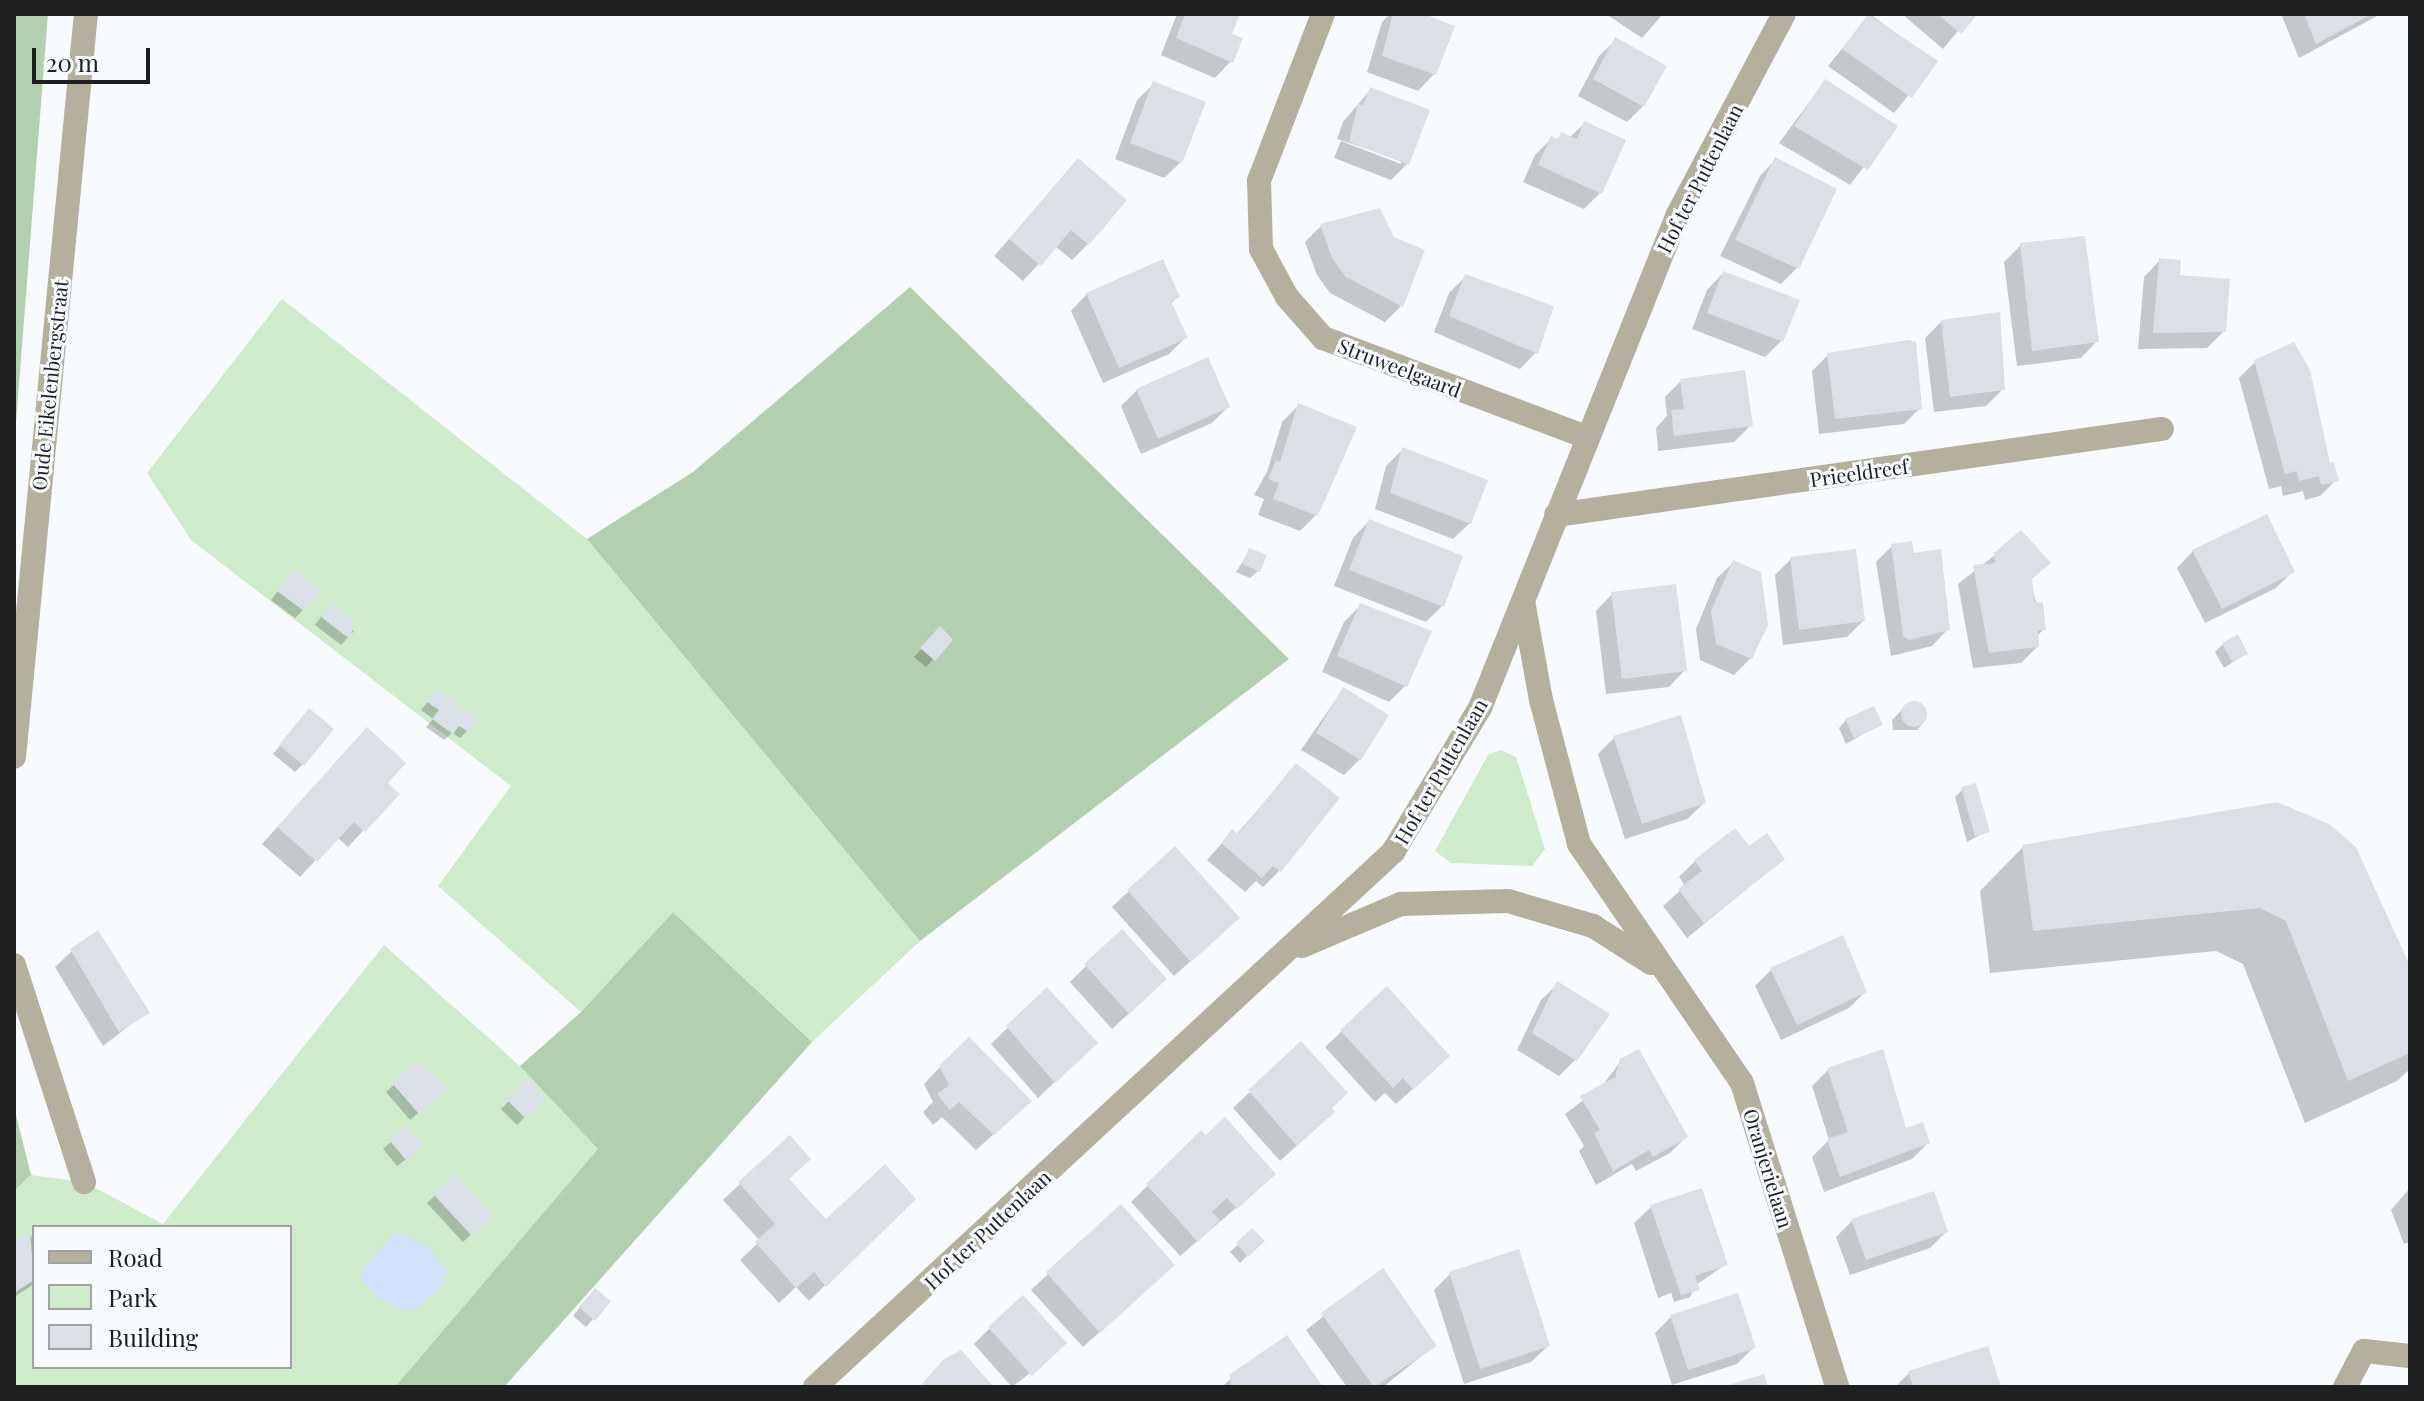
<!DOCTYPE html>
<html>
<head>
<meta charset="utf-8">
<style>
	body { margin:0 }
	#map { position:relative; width:2424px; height:1401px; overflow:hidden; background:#f7fbfe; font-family:"Playfair Display",serif }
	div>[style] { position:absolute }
	.green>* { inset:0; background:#ceebcc }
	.forest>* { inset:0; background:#b2d0af }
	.water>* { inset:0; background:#d0e2ff }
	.shadow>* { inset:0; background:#0003 }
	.building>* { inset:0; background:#dae0e6 }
	.round { border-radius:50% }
	.minor>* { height:24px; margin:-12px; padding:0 12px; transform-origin:12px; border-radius:12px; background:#b5af9e }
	span { translate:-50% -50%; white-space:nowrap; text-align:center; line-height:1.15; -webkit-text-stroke:6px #f7fbfe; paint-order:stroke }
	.street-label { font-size:20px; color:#1d1f21 }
	.frame { position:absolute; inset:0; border:16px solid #1d1f21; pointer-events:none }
	.legend { position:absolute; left:32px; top:1225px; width:260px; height:144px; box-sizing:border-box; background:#f7fbfe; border:2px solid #a0a3a6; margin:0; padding:10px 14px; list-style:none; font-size:24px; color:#1d1f21 }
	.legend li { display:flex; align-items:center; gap:16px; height:40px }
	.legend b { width:40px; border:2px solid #a0a3a6 }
	.scale { position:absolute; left:32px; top:48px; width:118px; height:36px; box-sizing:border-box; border:4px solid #1d1f21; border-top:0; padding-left:10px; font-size:24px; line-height:28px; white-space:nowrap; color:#1d1f21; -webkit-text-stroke:6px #f7fbfe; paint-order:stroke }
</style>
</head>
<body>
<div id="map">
	<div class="green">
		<i style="clip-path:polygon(282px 299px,587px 539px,920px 941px,812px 1042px,673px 912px,581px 1012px,438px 886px,511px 786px,191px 540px,147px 473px)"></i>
		<i style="clip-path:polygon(1501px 750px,1516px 757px,1545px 849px,1532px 866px,1451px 863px,1435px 851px,1488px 755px)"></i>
		<i style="clip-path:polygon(evenodd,384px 945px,520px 1066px,599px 1149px,395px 1387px,14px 1387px,14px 1191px,31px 1175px,84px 1182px,163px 1224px,384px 945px,34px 1227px,290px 1227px,290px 1367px,34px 1367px,34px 1227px)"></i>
	</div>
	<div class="forest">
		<i style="clip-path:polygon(14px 14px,48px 14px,14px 448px)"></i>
		<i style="clip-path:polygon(910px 287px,1289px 659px,920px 941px,587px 539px,693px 472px)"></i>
		<i style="clip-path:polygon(673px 912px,812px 1042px,504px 1387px,395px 1387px,598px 1149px,520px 1066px,581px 1012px)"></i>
		<i style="clip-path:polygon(14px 1107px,31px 1175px,14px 1191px)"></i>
	</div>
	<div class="water">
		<i style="clip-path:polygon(400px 1234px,425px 1244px,447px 1270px,441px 1286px,414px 1310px,399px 1309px,378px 1297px,361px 1279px,362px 1270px,392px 1236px)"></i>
	</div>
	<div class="shadow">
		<i style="clip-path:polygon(1177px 14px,1238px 14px,1230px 35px,1231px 61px,1215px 78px,1161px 55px)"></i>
		<i style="clip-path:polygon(1390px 14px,1419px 14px,1452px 28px,1434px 74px,1418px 91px,1367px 72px,1382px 22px)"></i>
		<i style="clip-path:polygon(1606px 14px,1663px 14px,1642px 38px)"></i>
		<i style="clip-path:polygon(1870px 14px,1935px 62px,1894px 113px,1828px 66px)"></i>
		<i style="clip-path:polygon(1902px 14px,1972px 14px,1943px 49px)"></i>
		<i style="clip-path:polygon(2281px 14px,2381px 14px,2299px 58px)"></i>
		<i style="clip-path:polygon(1616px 40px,1643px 106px,1627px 122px,1578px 96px,1599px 56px)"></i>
		<i style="clip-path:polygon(1825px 81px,1895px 126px,1850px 185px,1779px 143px)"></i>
		<i style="clip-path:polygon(1154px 84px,1181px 162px,1164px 178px,1115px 159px,1137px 100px)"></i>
		<i style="clip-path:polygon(1370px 90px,1407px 164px,1391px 180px,1334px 158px,1341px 141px,1401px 164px,1401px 160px,1337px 139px,1343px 122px)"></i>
		<i style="clip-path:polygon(1585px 123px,1600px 193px,1584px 209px,1523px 182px,1535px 155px,1551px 139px,1569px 138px)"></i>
		<i style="clip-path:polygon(1776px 159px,1797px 268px,1781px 284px,1720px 256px,1760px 176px)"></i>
		<i style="clip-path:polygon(1078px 161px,1088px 244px,1072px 260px,1055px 246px,1023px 281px,994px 256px)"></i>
		<i style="clip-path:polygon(1321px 226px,1392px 239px,1423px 251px,1401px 306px,1385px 322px,1330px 293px,1317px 275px,1305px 242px)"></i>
		<i style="clip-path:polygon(2021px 245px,2097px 341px,2081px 358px,2017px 366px,2004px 262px)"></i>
		<i style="clip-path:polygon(2160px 260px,2224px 331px,2207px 348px,2138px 349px,2144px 277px)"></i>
		<i style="clip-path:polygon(1723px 273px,1781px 341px,1765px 357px,1692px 329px,1707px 290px)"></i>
		<i style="clip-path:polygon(1465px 277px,1536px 352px,1520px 369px,1434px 332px,1449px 293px)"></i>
		<i style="clip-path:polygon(1087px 294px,1177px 297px,1170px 304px,1185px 338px,1169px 354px,1103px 383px,1071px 311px)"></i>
		<i style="clip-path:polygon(1942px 321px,2003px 389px,1986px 406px,1934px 412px,1925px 338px)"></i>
		<i style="clip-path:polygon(1914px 344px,1920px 408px,1904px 424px,1819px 434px,1812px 371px,1828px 355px)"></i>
		<i style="clip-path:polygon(2255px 362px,2336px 480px,2320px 496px,2305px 500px,2303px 491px,2283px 496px,2281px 486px,2269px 489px,2239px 378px)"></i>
		<i style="clip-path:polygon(1681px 381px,1751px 425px,1734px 442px,1658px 451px,1656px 428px,1667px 416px,1665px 397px)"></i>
		<i style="clip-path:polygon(1137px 390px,1228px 407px,1212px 423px,1141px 454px,1121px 406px)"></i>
		<i style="clip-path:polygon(1298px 406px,1316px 515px,1300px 531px,1258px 515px,1264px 499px,1254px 495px,1267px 472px,1282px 422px)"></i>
		<i style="clip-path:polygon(1402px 450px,1470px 523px,1453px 539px,1375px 509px,1386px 466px)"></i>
		<i style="clip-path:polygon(1369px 521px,1442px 606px,1426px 622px,1334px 586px,1353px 538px)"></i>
		<i style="clip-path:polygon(1892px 546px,1948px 629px,1932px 646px,1891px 656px,1876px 562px)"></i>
		<i style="clip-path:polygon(1250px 550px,1258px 571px,1250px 578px,1236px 572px)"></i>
		<i style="clip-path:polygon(2193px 551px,2292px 572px,2276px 588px,2205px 623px,2177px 568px)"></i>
		<i style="clip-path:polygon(1995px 555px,2030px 581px,2044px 629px,2036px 637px,2037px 647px,2021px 663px,1973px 668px,1958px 584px)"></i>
		<i style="clip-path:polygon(1791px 559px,1863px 621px,1847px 637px,1783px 645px,1775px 575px)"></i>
		<i style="clip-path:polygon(1734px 562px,1751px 658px,1734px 675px,1700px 660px,1696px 629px,1717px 578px)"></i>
		<i style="clip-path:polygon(293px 571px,303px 610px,295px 618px,271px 600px)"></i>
		<i style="clip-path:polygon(1612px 594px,1685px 670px,1669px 687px,1606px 694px,1596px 611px)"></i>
		<i style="clip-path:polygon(1360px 606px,1405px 686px,1389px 702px,1322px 672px,1344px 622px)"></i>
		<i style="clip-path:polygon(324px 613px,354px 631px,341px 645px,315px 625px)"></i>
		<i style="clip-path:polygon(940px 629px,951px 640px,926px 667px,914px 657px)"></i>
		<i style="clip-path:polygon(2223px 644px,2245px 654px,2224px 668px,2215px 652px)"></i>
		<i style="clip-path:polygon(1343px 689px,1360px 759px,1344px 775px,1301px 750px)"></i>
		<i style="clip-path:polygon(430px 699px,467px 731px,460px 738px,452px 733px,444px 740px,426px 727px,433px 719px,421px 710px)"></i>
		<i style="clip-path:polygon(1922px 704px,1924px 722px,1917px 730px,1893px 730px,1892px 720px,1906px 706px)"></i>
		<i style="clip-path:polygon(302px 719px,303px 764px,295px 772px,273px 754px)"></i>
		<i style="clip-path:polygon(1846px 720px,1880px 724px,1846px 744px,1839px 728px)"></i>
		<i style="clip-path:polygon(1614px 738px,1704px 803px,1687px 819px,1625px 839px,1598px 754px)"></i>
		<i style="clip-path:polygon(351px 746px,397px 794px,348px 847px,337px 837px,300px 877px,262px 844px)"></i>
		<i style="clip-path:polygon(1296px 765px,1338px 798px,1279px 871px,1263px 887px,1256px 881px,1245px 892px,1207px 860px,1232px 832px,1236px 835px)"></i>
		<i style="clip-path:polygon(1963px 789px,1987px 831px,1967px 842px,1955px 797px)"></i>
		<i style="clip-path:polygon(2277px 804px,2410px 971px,2410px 1069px,2397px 1081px,2305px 1123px,2243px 964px,2216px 951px,1990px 973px,1980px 891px,2023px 847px)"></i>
		<i style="clip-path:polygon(1748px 849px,1783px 859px,1687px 938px,1663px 906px,1685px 886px,1679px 877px,1695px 861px)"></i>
		<i style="clip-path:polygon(1129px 891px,1221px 934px,1174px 976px,1112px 907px)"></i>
		<i style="clip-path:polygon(1842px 938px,1865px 992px,1849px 1008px,1781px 1040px,1755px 986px,1771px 970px)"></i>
		<i style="clip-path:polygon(72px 951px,147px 1012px,103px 1046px,55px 967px)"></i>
		<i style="clip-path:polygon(1086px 966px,1148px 996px,1112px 1029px,1070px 982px)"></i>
		<i style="clip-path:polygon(1558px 984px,1576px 1059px,1559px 1076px,1517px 1050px,1541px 1000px)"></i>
		<i style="clip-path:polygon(1047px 990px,1095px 1043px,1038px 1098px,991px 1044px)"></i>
		<i style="clip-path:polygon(1342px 1031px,1432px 1072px,1396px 1104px,1385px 1093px,1375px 1102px,1325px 1047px)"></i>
		<i style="clip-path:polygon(1301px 1044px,1330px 1108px,1316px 1128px,1280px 1161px,1233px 1108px)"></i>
		<i style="clip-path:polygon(1621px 1061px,1686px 1137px,1670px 1153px,1636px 1171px,1632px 1164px,1596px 1185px,1579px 1151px,1584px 1146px,1565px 1114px,1602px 1086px)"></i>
		<i style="clip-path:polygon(418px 1063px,438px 1096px,410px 1120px,386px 1092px)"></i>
		<i style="clip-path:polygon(940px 1067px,1013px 1117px,976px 1150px,942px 1117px,933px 1125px,923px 1112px,933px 1102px,924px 1084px)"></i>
		<i style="clip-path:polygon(1828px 1070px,1905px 1130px,1928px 1143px,1912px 1159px,1824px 1192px,1812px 1157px,1829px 1140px,1812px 1086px)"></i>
		<i style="clip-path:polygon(528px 1082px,544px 1098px,517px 1125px,501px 1109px)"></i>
		<i style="clip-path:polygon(1201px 1133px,1257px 1190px,1180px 1256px,1131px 1202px)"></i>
		<i style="clip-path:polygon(789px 1138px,787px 1180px,825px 1222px,913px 1199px,809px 1301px,796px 1287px,779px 1303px,740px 1260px,760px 1241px,723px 1200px)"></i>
		<i style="clip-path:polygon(391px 1142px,413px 1154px,397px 1166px,383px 1149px)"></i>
		<i style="clip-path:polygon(455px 1177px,490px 1216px,463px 1242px,427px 1203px)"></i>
		<i style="clip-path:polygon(2410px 1188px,2410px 1242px,2404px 1244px,2391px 1210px)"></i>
		<i style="clip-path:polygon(1120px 1207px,1156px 1281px,1083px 1347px,1031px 1290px)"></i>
		<i style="clip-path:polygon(1651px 1207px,1726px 1264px,1696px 1285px,1690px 1297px,1674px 1302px,1671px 1293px,1658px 1298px,1634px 1223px)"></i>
		<i style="clip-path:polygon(1852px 1221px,1946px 1232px,1930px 1248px,1850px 1275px,1836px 1237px)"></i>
		<i style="clip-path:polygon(1252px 1231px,1262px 1241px,1240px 1263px,1230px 1252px)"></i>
		<i style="clip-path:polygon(29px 1233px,34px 1241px,34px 1284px,14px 1297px,14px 1243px)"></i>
		<i style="clip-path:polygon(1382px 1271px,1434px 1346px,1383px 1387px,1347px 1387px,1306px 1330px)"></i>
		<i style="clip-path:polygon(1450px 1274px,1548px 1346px,1531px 1362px,1464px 1384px,1434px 1290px)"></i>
		<i style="clip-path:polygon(587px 1298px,608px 1302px,586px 1327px,573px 1316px)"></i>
		<i style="clip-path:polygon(1671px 1317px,1753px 1348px,1737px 1364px,1672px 1385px,1655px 1333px)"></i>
		<i style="clip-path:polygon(990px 1328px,1048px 1359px,1012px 1387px,974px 1344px)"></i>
		<i style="clip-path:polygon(1287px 1338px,1321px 1387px,1222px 1387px,1228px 1381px)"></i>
		<i style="clip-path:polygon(1909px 1373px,1999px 1387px,1895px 1387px)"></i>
	</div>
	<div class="building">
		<i style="clip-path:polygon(1185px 14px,1240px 14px,1232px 34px,1243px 38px,1233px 63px,1176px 38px)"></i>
		<i style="clip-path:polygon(1393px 14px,1424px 14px,1455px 26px,1436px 75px,1382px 56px)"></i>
		<i style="clip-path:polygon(1868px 14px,1938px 61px,1912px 98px,1842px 49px)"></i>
		<i style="clip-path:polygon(1937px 14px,1978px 14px,1961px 34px)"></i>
		<i style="clip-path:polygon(2304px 14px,2372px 14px,2316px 44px)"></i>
		<i style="clip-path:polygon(1615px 37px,1667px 66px,1644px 107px,1593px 79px)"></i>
		<i style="clip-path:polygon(1825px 79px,1898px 126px,1868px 170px,1794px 126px)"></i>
		<i style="clip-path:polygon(1153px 81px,1206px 102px,1182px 163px,1130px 143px)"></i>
		<i style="clip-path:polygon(1370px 87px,1430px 110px,1409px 165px,1349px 142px,1358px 104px,1363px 105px)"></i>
		<i style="clip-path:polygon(1584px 121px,1626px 140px,1602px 194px,1538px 165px,1551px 136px,1558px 140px,1561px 132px,1577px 139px)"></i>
		<i style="clip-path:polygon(1775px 157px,1837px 189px,1799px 269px,1735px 240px)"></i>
		<i style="clip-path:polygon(1078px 158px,1127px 200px,1089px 245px,1071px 230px,1041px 266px,1009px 239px)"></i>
		<i style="clip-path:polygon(1380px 208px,1394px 237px,1425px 250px,1403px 307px,1346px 277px,1332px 258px,1320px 224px)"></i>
		<i style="clip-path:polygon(2085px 236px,2099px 342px,2032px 351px,2020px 243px)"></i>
		<i style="clip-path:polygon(2159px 258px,2181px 260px,2180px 275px,2230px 279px,2226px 332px,2153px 333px)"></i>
		<i style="clip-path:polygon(1163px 259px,1180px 297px,1171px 301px,1188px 338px,1119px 368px,1086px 293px)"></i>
		<i style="clip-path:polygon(1723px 271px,1800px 300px,1783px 342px,1707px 313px)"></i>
		<i style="clip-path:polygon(1465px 274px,1554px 306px,1538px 354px,1449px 316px)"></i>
		<i style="clip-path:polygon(2000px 312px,2005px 390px,1950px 397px,1941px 320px)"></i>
		<i style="clip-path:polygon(1908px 340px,1916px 342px,1922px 409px,1835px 419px,1827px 353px)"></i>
		<i style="clip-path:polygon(2294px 342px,2310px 370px,2330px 463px,2334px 462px,2339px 481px,2321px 485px,2319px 476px,2299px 481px,2297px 471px,2285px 474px,2254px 360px)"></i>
		<i style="clip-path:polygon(1208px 357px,1230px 407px,1158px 439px,1136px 389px)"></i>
		<i style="clip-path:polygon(1745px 370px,1753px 426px,1674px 436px,1671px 410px,1684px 409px,1680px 379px)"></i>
		<i style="clip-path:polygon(1298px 403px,1357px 427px,1318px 516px,1273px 499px,1279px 483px,1268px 479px,1276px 460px,1280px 462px)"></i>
		<i style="clip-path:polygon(1402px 447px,1488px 480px,1471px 524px,1390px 493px)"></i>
		<i style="clip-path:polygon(2267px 514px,2295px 572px,2222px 609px,2192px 550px)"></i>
		<i style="clip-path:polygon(1369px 519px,1463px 556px,1444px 607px,1349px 570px)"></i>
		<i style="clip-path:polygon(2021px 530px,2051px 563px,2032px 579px,2035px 603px,2043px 602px,2046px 630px,2038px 630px,2039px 647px,1989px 653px,1973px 565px,1995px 563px,1994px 553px)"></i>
		<i style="clip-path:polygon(1912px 541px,1914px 553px,1941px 549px,1950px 630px,1909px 640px,1903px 636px,1891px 544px)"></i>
		<i style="clip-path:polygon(1249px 548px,1267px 555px,1260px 572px,1242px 564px)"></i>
		<i style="clip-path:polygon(1856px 549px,1865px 621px,1799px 630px,1790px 557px)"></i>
		<i style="clip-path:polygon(1733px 560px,1761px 572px,1768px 625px,1752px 659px,1716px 644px,1711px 611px)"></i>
		<i style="clip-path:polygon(293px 569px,321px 589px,304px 611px,277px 591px)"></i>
		<i style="clip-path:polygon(1676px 584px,1687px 671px,1622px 679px,1611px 592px)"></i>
		<i style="clip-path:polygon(332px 603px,355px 621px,350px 639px,321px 617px)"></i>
		<i style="clip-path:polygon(1360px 603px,1432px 631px,1407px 687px,1337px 656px)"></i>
		<i style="clip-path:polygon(940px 626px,953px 640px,935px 661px,920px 648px)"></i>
		<i style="clip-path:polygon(2238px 634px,2248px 654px,2232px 662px,2222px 643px)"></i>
		<i style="clip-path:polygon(1343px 687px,1389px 715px,1361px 760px,1316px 733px)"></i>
		<i style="clip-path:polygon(437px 689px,478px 720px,469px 732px,459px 726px,453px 734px,432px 719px,439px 710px,427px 702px)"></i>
		<i class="round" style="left:1901px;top:701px;width:26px;height:26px"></i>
		<i style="clip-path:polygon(1874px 706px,1883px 725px,1854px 738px,1845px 719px)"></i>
		<i style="clip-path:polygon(309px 708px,334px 729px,304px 766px,279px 745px)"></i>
		<i style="clip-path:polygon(1681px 715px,1706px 803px,1642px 824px,1613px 736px)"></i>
		<i style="clip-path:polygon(367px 727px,406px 763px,388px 783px,400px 794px,365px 832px,354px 822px,317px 862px,277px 827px)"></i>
		<i style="clip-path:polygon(1296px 763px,1340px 798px,1281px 872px,1273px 866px,1262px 878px,1221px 843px,1232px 829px,1238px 834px)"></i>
		<i style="clip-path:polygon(1976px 783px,1990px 832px,1975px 836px,1961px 787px)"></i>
		<i style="clip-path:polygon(2277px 802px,2329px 824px,2356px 847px,2410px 966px,2410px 1053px,2348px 1081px,2286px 921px,2260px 908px,2033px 931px,2022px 845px)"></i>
		<i style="clip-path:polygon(1735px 828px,1749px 846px,1767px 833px,1785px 859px,1704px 923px,1678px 889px,1702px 871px,1694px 860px)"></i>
		<i style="clip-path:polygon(1175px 846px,1240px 918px,1191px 962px,1127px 890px)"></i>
		<i style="clip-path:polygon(1122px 929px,1167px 979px,1129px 1014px,1084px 964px)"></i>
		<i style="clip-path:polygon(98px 930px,150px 1013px,119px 1032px,70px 949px)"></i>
		<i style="clip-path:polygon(1843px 935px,1867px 992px,1797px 1025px,1770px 968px)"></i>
		<i style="clip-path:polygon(1557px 981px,1610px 1014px,1577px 1061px,1532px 1033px)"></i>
		<i style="clip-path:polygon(1387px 986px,1450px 1056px,1413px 1090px,1403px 1078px,1393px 1088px,1340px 1030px)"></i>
		<i style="clip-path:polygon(1047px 987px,1098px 1043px,1055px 1083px,1006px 1026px)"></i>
		<i style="clip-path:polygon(969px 1037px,1032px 1101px,994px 1135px,959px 1102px,950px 1110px,937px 1094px,949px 1085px,939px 1066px)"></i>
		<i style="clip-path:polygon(1301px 1041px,1348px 1093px,1332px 1108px,1335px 1112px,1297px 1146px,1248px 1090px)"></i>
		<i style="clip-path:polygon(1639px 1049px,1688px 1137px,1653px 1157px,1649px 1150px,1613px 1171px,1594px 1133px,1600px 1130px,1580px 1096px,1615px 1077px,1620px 1059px)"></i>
		<i style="clip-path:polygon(1883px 1049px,1906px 1128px,1923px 1122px,1930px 1143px,1840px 1177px,1827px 1139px,1848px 1132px,1827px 1068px)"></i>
		<i style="clip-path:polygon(418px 1061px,448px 1089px,419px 1114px,392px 1083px)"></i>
		<i style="clip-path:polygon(528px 1079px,547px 1098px,526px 1119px,507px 1100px)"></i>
		<i style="clip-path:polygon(1225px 1117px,1276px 1174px,1237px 1209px,1227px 1198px,1212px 1212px,1220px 1220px,1198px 1242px,1146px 1184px,1201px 1130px,1206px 1135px)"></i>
		<i style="clip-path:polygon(406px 1126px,423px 1146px,406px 1160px,389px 1140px)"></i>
		<i style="clip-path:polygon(790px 1135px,811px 1159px,789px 1179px,826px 1219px,885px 1164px,916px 1199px,826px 1287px,814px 1272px,796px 1288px,755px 1242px,775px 1224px,738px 1182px)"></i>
		<i style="clip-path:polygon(455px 1174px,493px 1216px,472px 1236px,433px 1194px)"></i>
		<i style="clip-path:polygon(1702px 1188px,1728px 1265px,1695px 1276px,1700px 1290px,1681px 1295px,1650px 1205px)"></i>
		<i style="clip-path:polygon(1934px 1191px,1948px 1232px,1866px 1260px,1851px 1219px)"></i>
		<i style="clip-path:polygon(1121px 1204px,1175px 1265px,1100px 1333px,1046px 1272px)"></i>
		<i style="clip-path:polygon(1252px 1228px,1265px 1241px,1248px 1257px,1236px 1243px)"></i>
		<i style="clip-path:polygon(30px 1231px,34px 1280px,14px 1293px,14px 1241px)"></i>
		<i style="clip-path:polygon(1519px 1249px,1550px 1346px,1480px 1369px,1449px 1272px)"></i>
		<i style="clip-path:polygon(1383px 1268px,1437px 1346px,1374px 1387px,1321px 1313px)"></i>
		<i style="clip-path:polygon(595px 1288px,611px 1301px,595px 1321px,579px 1307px)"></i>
		<i style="clip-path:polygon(1738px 1293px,1756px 1348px,1688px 1370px,1670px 1315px)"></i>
		<i style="clip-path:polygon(1023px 1295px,1067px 1343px,1032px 1376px,988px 1327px)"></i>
		<i style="clip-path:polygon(1287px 1335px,1323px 1387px,1232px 1387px,1229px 1375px)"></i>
		<i style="clip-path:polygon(1988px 1346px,2001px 1387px,1913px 1387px,1908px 1371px)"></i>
		<i style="clip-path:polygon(961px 1350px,994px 1387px,919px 1387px,944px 1359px)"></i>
		<i style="clip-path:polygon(1764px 1374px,1768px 1387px,1725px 1387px,1725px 1386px)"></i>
	</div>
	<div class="minor">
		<i style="left:1323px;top:14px;width:179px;rotate:111deg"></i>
		<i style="left:1259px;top:181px;width:68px;rotate:88.3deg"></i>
		<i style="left:1261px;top:249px;width:55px;rotate:61.6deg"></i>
		<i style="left:1287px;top:297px;width:55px;rotate:48.7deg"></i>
		<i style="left:1323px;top:338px;width:281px;rotate:20.6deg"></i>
		<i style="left:1556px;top:515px;width:612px;rotate:-8.08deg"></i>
		<i style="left:1523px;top:601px;width:101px;rotate:79.7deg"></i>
		<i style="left:1541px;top:700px;width:149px;rotate:75.2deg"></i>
		<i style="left:1579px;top:844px;width:289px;rotate:55.7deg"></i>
		<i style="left:1742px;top:1083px;width:318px;rotate:72.6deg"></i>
		<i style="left:14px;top:757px;width:746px;rotate:-84.47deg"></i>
		<i style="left:1302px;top:946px;width:108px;rotate:-23deg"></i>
		<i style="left:1401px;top:904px;width:107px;rotate:-1.6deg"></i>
		<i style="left:1508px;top:901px;width:89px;rotate:16.4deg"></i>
		<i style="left:1593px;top:926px;width:69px;rotate:32.5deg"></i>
		<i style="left:14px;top:965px;width:228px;rotate:72.1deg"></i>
		<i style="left:815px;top:1387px;width:788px;rotate:-42.79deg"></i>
		<i style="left:1393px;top:852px;width:168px;rotate:-58.9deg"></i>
		<i style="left:1480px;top:708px;width:532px;rotate:-68.16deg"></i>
		<i style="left:1678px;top:214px;width:226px;rotate:-62.1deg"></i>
		<i style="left:2345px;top:1387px;width:41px;rotate:-62.2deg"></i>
		<i style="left:2364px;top:1351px;width:46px;rotate:6.2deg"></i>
	</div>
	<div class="street-label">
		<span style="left:1699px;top:178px;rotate:-63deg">Hof ter Puttenlaan</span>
		<span style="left:1400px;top:367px;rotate:21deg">Struweelgaard</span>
		<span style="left:49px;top:385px;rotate:-84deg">Oude Eikelenbergstraat</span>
		<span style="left:1859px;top:472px;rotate:-8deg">Prieeldreef</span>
		<span style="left:1440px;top:771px;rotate:-60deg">Hof ter Puttenlaan</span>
		<span style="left:1769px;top:1168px;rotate:73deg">Oranjerielaan</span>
		<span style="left:987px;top:1229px;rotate:-43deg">Hof ter Puttenlaan</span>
	</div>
	<div class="frame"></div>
	<ul class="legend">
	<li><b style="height:10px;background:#b5af9e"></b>Road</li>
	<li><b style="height:22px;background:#ceebcc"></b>Park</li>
	<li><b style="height:22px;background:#dae0e6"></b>Building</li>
	</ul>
	<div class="scale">20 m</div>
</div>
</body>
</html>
